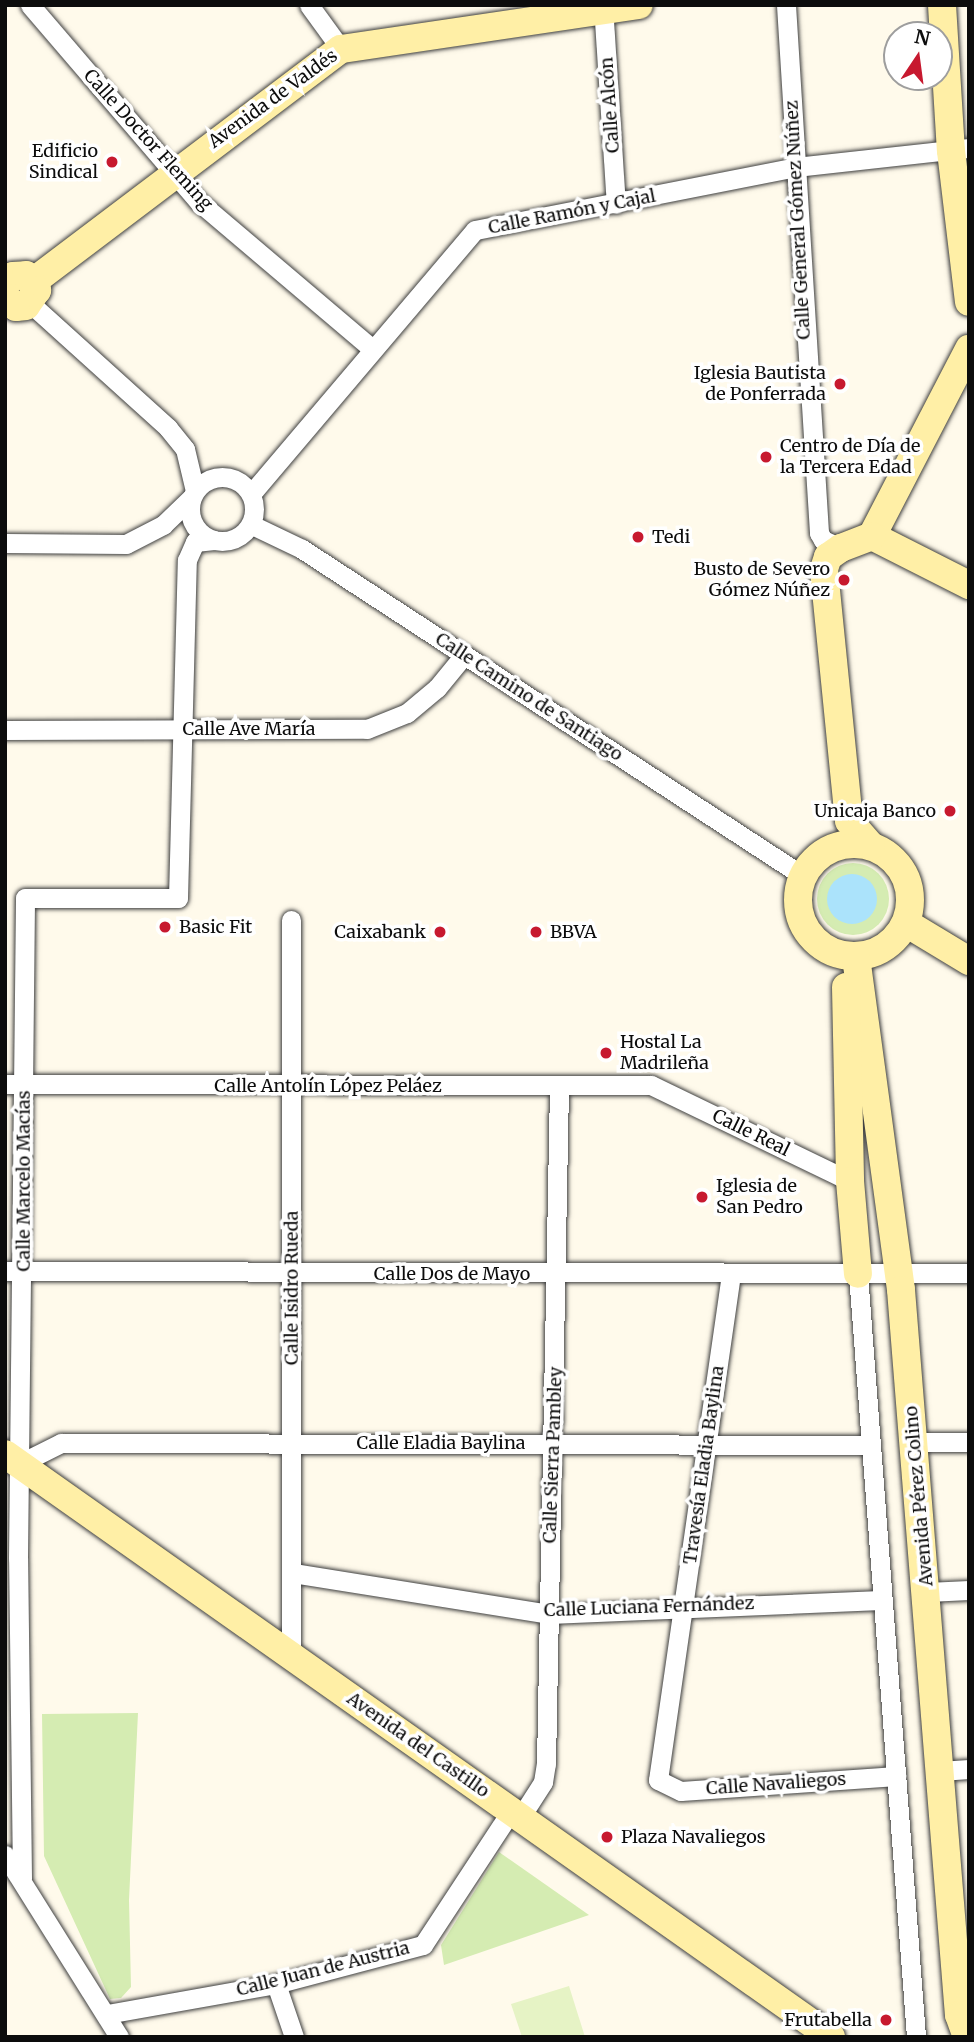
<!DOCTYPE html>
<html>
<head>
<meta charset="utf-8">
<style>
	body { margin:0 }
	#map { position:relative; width:974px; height:2042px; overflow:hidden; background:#fffaeb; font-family:Merriweather,serif }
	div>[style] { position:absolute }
	.green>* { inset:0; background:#d5ecb2 }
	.round { border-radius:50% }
	.pitch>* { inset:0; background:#e6f3c5 }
	.water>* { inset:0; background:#abe3fb }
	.roads { filter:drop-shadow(0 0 2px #3f3f3f) drop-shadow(0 0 2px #3f3f3f) }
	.street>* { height:19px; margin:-9.5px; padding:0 9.5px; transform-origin:9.5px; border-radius:9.5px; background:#fff }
	.street>.ring { margin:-9.5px; padding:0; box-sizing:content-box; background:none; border:19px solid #fff; border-radius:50% }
	.secondary>* { height:28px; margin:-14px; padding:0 14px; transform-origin:14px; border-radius:14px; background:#ffefa6 }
	.secondary>.ring { margin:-14px; padding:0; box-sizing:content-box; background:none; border:28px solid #ffefa6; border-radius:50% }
	.dots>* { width:19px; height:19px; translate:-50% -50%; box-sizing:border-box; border:4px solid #fff; border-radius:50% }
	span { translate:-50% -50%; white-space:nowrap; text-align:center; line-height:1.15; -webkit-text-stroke:7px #fff; paint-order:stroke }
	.street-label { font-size:18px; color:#0c0c0c }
	.poi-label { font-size:18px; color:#0c0c0c }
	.right { translate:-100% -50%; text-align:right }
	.left { translate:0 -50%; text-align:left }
	.frame { position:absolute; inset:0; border:7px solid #0c0c0c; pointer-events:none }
	.north { position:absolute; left:883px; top:21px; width:70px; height:70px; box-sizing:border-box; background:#fff; border:2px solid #9e9e9e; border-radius:50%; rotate:13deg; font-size:19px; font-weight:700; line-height:28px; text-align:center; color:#0c0c0c }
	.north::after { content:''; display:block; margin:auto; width:24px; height:32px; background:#c7192f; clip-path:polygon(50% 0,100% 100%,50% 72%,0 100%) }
</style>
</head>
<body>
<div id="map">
	<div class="green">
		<i class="round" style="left:817px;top:863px;width:72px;height:72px"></i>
		<i style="clip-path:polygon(138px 1713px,129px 1900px,131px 1987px,121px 1998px,110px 1999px,44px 1856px,42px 1714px)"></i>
		<i style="clip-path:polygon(499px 1852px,589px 1915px,444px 1965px,441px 1945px)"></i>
	</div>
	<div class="pitch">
		<i style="clip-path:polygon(569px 1986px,585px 2037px,522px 2037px,511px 2004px)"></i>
	</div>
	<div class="water">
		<i class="round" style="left:827px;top:874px;width:50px;height:50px"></i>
	</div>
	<div class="roads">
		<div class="street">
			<i style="left:30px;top:5px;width:260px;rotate:49.4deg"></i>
			<i style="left:199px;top:202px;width:226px;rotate:40.3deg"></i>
			<i style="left:309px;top:5px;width:54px;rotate:54deg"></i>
			<i style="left:603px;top:5px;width:199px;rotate:86.3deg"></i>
			<i style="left:786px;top:5px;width:529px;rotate:86.42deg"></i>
			<i style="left:819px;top:533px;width:8px;rotate:60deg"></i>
			<i style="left:823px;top:540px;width:20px;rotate:24deg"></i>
			<i style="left:31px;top:304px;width:185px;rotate:42.1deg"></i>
			<i style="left:168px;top:428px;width:27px;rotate:51deg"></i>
			<i style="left:185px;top:449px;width:43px;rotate:76.6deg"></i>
			<i class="ring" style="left:190px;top:477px;width:45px;height:45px"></i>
			<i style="left:251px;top:494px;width:346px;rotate:-49.7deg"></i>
			<i style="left:475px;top:230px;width:327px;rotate:-11.1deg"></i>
			<i style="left:796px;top:167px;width:174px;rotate:-6.3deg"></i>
			<i style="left:252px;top:525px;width:55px;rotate:25.6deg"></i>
			<i style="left:302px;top:549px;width:598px;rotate:33.13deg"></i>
			<i style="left:5px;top:543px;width:121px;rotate:0.5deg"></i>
			<i style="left:126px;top:544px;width:42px;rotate:-27.2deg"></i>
			<i style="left:163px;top:525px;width:40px;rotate:-44deg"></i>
			<i style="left:5px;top:730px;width:362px;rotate:-0.2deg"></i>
			<i style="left:367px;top:729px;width:43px;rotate:-21.8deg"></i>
			<i style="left:407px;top:713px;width:39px;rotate:-40deg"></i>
			<i style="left:437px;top:688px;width:43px;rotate:-50.7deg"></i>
			<i style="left:5px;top:1084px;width:646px;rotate:0.09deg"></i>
			<i style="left:651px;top:1085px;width:221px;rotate:25.8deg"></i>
			<i style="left:5px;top:1271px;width:964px;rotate:0.12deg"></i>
			<i style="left:731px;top:1274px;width:511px;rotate:98.21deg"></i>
			<i style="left:658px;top:1780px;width:25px;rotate:26deg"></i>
			<i style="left:681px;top:1791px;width:216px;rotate:-4deg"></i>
			<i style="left:858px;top:1274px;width:765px;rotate:85.65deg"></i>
			<i style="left:915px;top:1442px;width:54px"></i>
			<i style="left:19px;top:1464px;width:47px;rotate:-26.6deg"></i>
			<i style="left:61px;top:1443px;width:808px;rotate:0.14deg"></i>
			<i style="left:293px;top:1573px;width:259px;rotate:9.1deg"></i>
			<i style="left:549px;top:1614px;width:332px;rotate:-2.4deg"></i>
			<i style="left:927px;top:1592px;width:42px;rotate:-2.7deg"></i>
			<i style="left:291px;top:1655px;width:735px;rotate:-90deg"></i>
			<i style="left:940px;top:1771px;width:29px;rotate:-4deg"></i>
			<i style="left:520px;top:1818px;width:43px;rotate:-57.4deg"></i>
			<i style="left:543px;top:1782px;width:18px;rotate:-81deg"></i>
			<i style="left:546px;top:1764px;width:678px;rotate:-88.9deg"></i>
			<i style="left:5px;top:1855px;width:215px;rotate:57.9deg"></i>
			<i style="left:22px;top:1878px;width:320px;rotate:-90.7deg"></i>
			<i style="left:18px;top:1558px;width:660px;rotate:-89.39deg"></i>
			<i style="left:25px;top:898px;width:153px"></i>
			<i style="left:178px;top:898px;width:338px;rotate:-88.5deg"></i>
			<i style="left:187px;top:560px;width:20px;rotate:-66deg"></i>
			<i style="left:195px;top:542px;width:19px;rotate:-6deg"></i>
			<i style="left:276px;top:1984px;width:56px;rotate:71.2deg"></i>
			<i style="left:107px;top:2014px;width:172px;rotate:-10.1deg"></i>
			<i style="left:276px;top:1984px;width:152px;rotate:-14.9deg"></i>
			<i style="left:423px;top:1945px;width:160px;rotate:-56.7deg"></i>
		</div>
		<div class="secondary">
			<i style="left:942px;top:5px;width:146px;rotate:86.5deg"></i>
			<i style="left:951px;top:151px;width:152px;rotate:83.2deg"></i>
			<i style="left:34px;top:281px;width:385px;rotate:-37.1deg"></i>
			<i style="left:341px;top:49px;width:301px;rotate:-8.4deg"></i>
			<i style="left:5px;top:285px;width:12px;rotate:-48deg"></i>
			<i style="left:13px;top:276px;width:13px;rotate:-4deg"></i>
			<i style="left:26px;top:275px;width:19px;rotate:54deg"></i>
			<i style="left:37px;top:290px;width:19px;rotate:125deg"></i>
			<i style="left:26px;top:306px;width:10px;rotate:174deg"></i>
			<i style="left:16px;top:307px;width:15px;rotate:-138deg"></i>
			<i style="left:872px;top:536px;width:211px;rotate:-62.6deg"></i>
			<i style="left:872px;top:536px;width:109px;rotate:26.8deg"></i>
			<i class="ring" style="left:798px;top:844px;width:84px;height:84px"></i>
			<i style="left:871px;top:846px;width:33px;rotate:-131deg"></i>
			<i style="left:849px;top:821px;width:253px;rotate:-95.7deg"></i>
			<i style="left:824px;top:569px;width:13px;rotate:-72deg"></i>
			<i style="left:828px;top:557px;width:16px;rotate:-35deg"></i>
			<i style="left:841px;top:548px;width:33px;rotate:-21deg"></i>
			<i style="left:906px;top:923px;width:74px;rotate:31.1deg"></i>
			<i style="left:856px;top:957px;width:336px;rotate:82.3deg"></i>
			<i style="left:901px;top:1290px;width:727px;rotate:85.43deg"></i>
			<i style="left:959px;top:2015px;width:23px;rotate:70deg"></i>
			<i style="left:846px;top:987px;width:194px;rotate:88.8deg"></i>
			<i style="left:850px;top:1181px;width:93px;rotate:85.1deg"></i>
			<i style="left:5px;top:1454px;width:1011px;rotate:35.21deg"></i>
		</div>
	</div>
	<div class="dots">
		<i style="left:112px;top:162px;background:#c7192f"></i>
		<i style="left:840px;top:384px;background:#c7192f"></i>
		<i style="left:766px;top:457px;background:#c7192f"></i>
		<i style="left:638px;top:537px;background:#c7192f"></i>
		<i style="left:844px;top:580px;background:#c7192f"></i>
		<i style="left:950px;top:811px;background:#c7192f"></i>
		<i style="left:165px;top:927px;background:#c7192f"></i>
		<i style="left:440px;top:932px;background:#c7192f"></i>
		<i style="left:536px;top:932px;background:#c7192f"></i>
		<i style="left:606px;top:1053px;background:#c7192f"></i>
		<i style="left:702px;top:1197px;background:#c7192f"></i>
		<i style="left:607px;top:1837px;background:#c7192f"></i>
		<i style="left:886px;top:2020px;background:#c7192f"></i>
	</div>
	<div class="street-label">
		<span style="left:273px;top:99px;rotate:-36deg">Avenida de Valdés</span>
		<span style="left:610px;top:105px;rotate:-94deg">Calle Alcón</span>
		<span style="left:148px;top:140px;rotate:48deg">Calle Doctor Fleming</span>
		<span style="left:572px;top:212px;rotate:-11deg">Calle Ramón y Cajal</span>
		<span style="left:798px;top:220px;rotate:-93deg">Calle General Gómez Núñez</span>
		<span style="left:529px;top:697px;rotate:33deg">Calle Camino de Santiago</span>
		<span style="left:249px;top:729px">Calle Ave María</span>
		<span style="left:328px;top:1086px">Calle Antolín López Peláez</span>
		<span style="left:751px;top:1133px;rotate:26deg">Calle Real</span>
		<span style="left:24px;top:1181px;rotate:-90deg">Calle Marcelo Macías</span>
		<span style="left:452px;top:1274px">Calle Dos de Mayo</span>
		<span style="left:292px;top:1288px;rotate:-90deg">Calle Isidro Rueda</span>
		<span style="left:441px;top:1443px">Calle Eladia Baylina</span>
		<span style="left:553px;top:1455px;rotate:-88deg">Calle Sierra Pambley</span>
		<span style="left:704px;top:1465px;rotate:-82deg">Travesía Eladia Baylina</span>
		<span style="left:919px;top:1496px;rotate:-95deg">Avenida Pérez Colino</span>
		<span style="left:649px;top:1607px;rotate:-2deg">Calle Luciana Fernández</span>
		<span style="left:418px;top:1745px;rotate:35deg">Avenida del Castillo</span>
		<span style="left:776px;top:1784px;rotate:-4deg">Calle Navaliegos</span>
		<span style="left:323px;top:1969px;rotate:-14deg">Calle Juan de Austria</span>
	</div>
	<div class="poi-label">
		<span class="right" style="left:98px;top:162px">Edificio<br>Sindical</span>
		<span class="right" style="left:826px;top:384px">Iglesia Bautista<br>de Ponferrada</span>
		<span class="left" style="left:780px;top:457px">Centro de Día de<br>la Tercera Edad</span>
		<span class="left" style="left:652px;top:537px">Tedi</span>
		<span class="right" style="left:830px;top:580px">Busto de Severo<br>Gómez Núñez</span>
		<span class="right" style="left:936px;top:811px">Unicaja Banco</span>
		<span class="left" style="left:179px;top:927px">Basic Fit</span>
		<span class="right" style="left:426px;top:932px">Caixabank</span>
		<span class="left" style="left:550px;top:932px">BBVA</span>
		<span class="left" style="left:620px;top:1053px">Hostal La<br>Madrileña</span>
		<span class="left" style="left:716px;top:1197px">Iglesia de<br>San Pedro</span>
		<span class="left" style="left:621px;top:1837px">Plaza Navaliegos</span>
		<span class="right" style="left:872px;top:2020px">Frutabella</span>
	</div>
	<div class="frame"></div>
	<div class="north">N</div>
</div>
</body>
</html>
